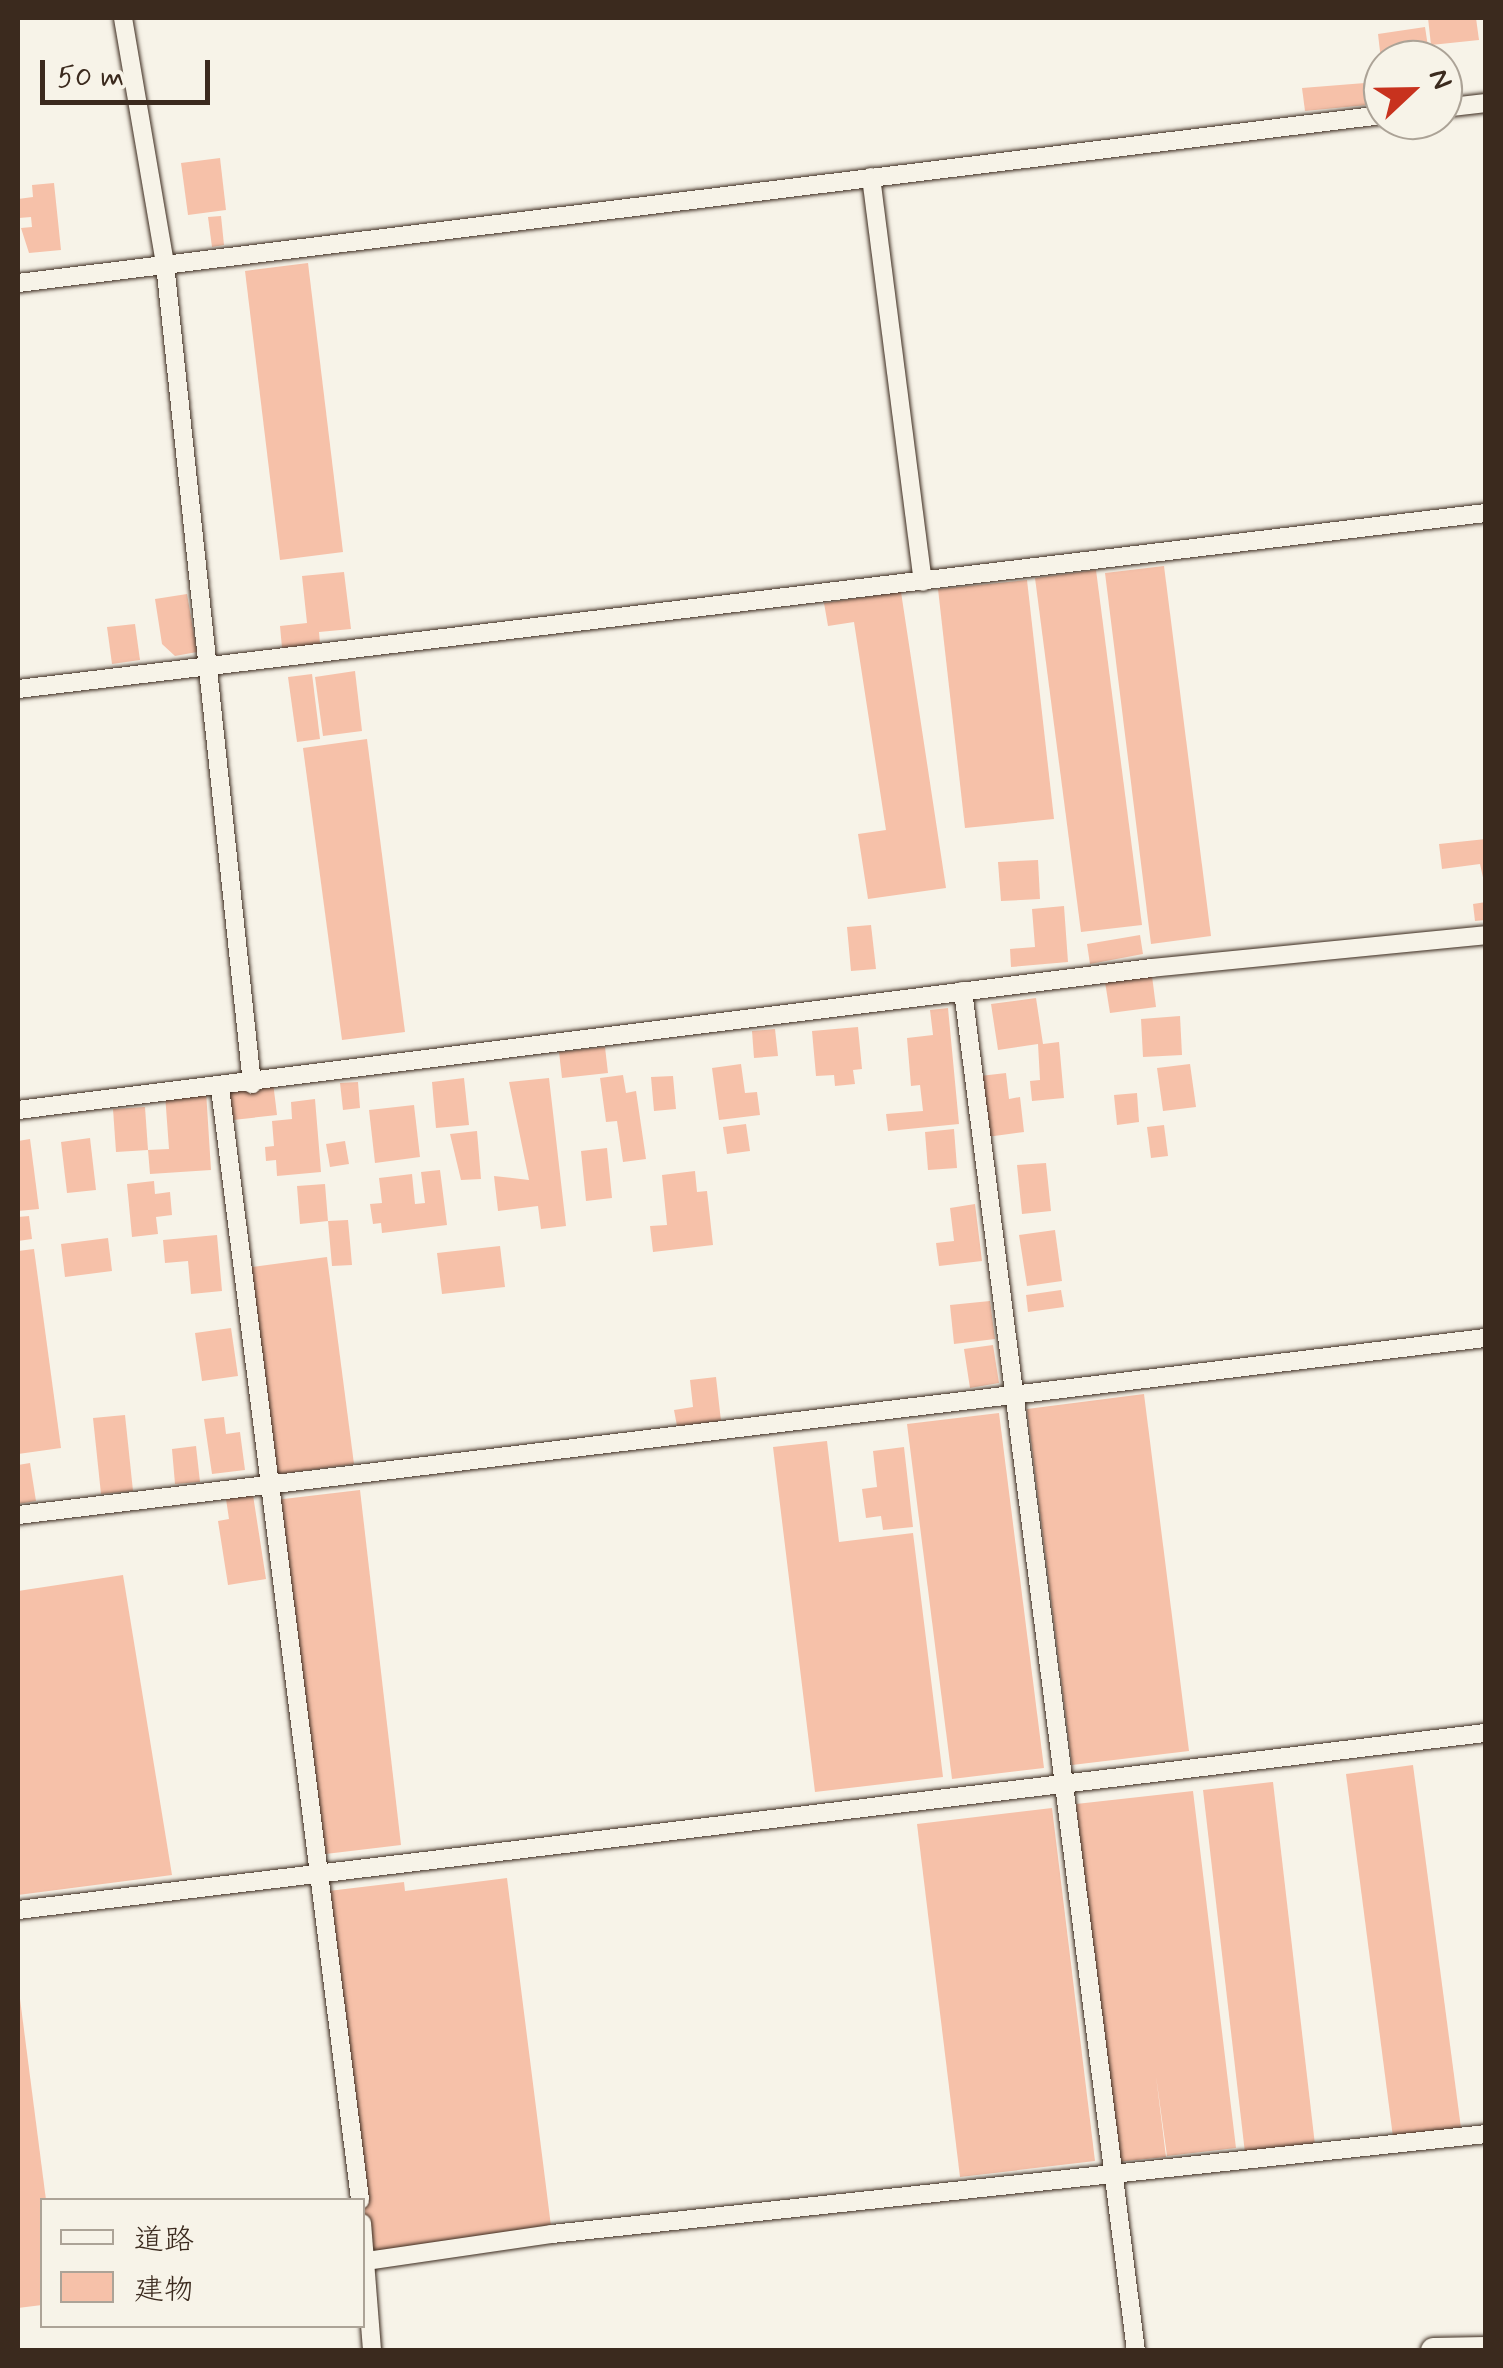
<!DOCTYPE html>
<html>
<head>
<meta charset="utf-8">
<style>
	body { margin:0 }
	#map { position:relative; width:1503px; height:2368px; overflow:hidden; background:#f7f3e8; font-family:Mynerve,"Klee One",sans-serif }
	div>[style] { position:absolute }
	.building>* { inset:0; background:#f6c1a9 }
	.roads { filter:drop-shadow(0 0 2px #3b2a1e) drop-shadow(0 0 2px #3b2a1e) }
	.minor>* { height:18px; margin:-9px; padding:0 9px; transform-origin:9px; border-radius:9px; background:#f7f3e8 }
	.secondary>* { height:25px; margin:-12.5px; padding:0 12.5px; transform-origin:12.5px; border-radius:12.5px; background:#f7f3e8 }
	span { translate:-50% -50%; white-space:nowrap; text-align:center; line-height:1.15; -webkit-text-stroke:8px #f7f3e8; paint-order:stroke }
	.frame { position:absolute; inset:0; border:20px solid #3b2a1e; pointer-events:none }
	.legend { position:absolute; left:40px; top:2198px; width:325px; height:130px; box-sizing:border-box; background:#f7f3e8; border:2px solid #aca397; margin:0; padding:12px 18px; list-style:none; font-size:30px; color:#3b2a1e }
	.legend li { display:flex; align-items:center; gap:20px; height:50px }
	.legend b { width:50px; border:2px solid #aca397 }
	.north { position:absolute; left:1363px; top:40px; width:100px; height:100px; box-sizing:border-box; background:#f7f3e8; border:2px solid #aca397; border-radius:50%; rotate:68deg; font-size:28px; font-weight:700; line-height:40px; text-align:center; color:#3b2a1e }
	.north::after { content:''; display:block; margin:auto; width:35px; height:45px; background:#c8321e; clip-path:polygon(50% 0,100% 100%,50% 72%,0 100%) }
	.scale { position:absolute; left:40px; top:60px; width:170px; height:45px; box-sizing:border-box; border:5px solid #3b2a1e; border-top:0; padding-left:12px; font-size:30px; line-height:35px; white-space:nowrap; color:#3b2a1e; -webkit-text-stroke:8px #f7f3e8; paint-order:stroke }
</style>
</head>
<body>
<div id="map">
	<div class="building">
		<i style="clip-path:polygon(1428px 18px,1476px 18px,1479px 40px,1431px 45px)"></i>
		<i style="clip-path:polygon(1425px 27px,1430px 60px,1381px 60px,1378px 34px)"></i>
		<i style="clip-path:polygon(1365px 83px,1367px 105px,1305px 111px,1302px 88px)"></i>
		<i style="clip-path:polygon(220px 158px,226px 210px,188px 215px,181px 163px)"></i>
		<i style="clip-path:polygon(54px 183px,61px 250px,29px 253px,21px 228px,32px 227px,31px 217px,19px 218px,18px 199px,33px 197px,32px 185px)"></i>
		<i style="clip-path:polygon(221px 216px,224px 245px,212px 247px,208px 217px)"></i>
		<i style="clip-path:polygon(308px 263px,343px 552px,280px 560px,245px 271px)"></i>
		<i style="clip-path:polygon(1164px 566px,1211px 936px,1151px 944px,1105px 573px)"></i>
		<i style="clip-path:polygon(1096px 570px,1142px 925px,1081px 932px,1035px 578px)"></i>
		<i style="clip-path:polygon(344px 572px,351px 629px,319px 632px,320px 644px,282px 648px,280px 626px,307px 623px,302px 576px)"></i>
		<i style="clip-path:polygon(1027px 580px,1054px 819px,965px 828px,938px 589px)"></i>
		<i style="clip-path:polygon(901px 592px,946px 888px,868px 899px,858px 834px,886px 830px,854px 622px,828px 626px,824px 603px)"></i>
		<i style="clip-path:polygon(187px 594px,197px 652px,175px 656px,162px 644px,155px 599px)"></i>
		<i style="clip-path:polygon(135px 624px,140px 660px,112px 664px,107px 627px)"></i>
		<i style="clip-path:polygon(355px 671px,362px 731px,323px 736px,315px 677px)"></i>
		<i style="clip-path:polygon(312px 674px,320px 739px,297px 742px,288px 677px)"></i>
		<i style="clip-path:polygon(367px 739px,405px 1032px,342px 1040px,303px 748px)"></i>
		<i style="clip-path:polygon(1486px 839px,1486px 891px,1480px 864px,1442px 869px,1439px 844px)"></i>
		<i style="clip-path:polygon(1038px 860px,1040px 899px,1001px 901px,998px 862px)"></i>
		<i style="clip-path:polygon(1486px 902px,1486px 920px,1475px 921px,1473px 904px)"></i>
		<i style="clip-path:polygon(1064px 906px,1068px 962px,1011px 967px,1010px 949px,1035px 947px,1032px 909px)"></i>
		<i style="clip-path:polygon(871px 925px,876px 969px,851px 971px,847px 927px)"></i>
		<i style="clip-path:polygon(1140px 935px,1143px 954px,1090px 964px,1087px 944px)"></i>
		<i style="clip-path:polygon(1152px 976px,1156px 1007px,1110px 1013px,1105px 982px)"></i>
		<i style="clip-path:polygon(1036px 998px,1043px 1044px,1059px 1042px,1064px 1098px,1032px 1101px,1030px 1081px,1040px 1080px,1038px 1044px,998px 1050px,991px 1004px)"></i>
		<i style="clip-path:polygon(948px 1008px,959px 1124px,888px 1131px,886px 1114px,923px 1111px,920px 1085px,911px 1086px,907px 1038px,933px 1035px,930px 1010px)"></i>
		<i style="clip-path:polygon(1180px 1016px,1182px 1055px,1143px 1057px,1141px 1019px)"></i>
		<i style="clip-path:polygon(858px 1027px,862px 1069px,853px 1070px,855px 1084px,835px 1086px,834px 1075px,816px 1076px,812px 1031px)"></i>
		<i style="clip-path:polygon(775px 1029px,778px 1056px,754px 1058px,752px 1031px)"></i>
		<i style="clip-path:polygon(605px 1047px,608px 1073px,562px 1078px,559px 1052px)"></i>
		<i style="clip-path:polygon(741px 1064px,745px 1093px,757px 1092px,760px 1115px,719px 1120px,712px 1068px)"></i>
		<i style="clip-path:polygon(1190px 1064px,1196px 1107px,1163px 1111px,1157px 1068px)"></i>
		<i style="clip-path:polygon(1006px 1073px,1009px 1099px,1020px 1097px,1024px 1132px,987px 1137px,980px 1076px)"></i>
		<i style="clip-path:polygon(623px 1075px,626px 1093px,636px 1091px,646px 1159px,623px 1162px,617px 1121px,606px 1122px,600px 1078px)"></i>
		<i style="clip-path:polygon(673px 1076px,676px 1109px,654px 1111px,651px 1077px)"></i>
		<i style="clip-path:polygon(464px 1078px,469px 1125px,436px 1128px,432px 1082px)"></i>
		<i style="clip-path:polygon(549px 1078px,566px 1226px,541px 1229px,538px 1206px,498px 1211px,494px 1176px,529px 1180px,509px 1082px)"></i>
		<i style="clip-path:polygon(273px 1082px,277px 1115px,224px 1121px,220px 1088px)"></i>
		<i style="clip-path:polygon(358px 1082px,360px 1108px,343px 1110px,340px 1083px)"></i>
		<i style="clip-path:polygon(206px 1091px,211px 1170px,150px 1174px,148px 1150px,169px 1149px,165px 1094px)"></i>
		<i style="clip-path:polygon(1137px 1093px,1139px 1122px,1117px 1125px,1114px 1095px)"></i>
		<i style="clip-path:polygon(315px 1099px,321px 1172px,277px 1176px,276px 1160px,266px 1161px,265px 1147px,274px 1146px,272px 1121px,292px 1119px,291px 1102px)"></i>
		<i style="clip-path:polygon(414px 1105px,420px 1157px,375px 1163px,369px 1110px)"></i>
		<i style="clip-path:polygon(145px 1107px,148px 1150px,116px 1152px,113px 1109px)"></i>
		<i style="clip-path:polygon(746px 1124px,750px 1151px,727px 1154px,723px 1127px)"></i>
		<i style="clip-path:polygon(1164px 1125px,1168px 1156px,1151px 1158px,1147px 1127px)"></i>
		<i style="clip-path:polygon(954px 1129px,957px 1168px,928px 1170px,925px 1132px)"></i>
		<i style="clip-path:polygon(477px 1131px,481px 1179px,461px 1180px,450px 1134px)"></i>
		<i style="clip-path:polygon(90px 1138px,96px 1190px,67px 1193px,61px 1142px)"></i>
		<i style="clip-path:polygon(30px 1139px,39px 1209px,18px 1211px,18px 1141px)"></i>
		<i style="clip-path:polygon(345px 1141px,349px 1164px,330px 1167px,326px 1144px)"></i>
		<i style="clip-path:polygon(607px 1148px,612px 1198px,586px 1201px,581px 1151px)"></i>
		<i style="clip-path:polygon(1046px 1163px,1051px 1211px,1022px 1214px,1017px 1165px)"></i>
		<i style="clip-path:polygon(440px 1170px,447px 1225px,382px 1233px,381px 1223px,373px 1224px,370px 1204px,382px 1203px,379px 1178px,412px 1174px,415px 1204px,425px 1203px,421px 1172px)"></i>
		<i style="clip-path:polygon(695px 1171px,697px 1192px,707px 1191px,713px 1245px,653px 1252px,650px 1226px,667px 1225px,662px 1175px)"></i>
		<i style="clip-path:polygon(154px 1181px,155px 1194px,170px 1192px,172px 1215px,156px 1217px,158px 1234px,132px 1237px,127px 1184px)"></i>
		<i style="clip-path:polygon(325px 1184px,328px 1221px,348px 1220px,352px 1265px,332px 1266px,328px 1221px,300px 1224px,297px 1186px)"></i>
		<i style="clip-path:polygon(975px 1204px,982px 1261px,939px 1266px,936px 1243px,954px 1241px,950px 1208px)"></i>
		<i style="clip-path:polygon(29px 1216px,32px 1239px,18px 1241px,18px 1217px)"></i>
		<i style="clip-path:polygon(1055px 1230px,1062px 1281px,1027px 1286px,1019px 1235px)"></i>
		<i style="clip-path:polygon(217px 1235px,222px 1291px,191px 1294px,188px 1261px,165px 1263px,163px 1240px)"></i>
		<i style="clip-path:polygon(108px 1238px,112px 1271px,65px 1277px,61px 1244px)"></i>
		<i style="clip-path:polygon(500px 1246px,505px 1287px,442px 1294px,437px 1253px)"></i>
		<i style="clip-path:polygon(34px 1249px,61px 1448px,18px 1454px,18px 1251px)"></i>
		<i style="clip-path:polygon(327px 1257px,354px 1464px,272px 1475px,245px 1268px)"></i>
		<i style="clip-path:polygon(1061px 1290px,1064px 1307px,1028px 1312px,1026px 1295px)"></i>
		<i style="clip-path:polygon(990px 1301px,995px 1339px,954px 1344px,950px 1305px)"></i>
		<i style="clip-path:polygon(231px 1328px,238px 1376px,202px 1381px,195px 1333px)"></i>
		<i style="clip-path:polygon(993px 1345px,999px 1383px,970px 1388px,964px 1349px)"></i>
		<i style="clip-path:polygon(716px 1377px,721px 1421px,677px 1426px,674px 1410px,693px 1407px,690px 1380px)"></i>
		<i style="clip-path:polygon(1144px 1394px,1189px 1751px,1072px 1765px,1027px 1409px)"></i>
		<i style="clip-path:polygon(999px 1413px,1044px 1768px,952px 1779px,907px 1424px)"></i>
		<i style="clip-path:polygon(125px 1415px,133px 1491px,101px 1494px,93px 1418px)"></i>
		<i style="clip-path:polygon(224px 1417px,226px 1434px,240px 1432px,245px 1470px,212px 1474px,204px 1419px)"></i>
		<i style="clip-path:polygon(827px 1441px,839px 1542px,913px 1533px,943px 1777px,815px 1792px,773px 1447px)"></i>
		<i style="clip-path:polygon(196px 1446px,200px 1482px,175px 1484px,172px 1449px)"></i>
		<i style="clip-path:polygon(904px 1447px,913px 1527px,883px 1530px,881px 1516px,866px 1518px,862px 1489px,877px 1487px,873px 1451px)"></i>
		<i style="clip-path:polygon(30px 1463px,36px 1501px,18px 1504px,18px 1465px)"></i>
		<i style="clip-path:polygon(360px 1490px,401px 1845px,317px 1855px,275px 1500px)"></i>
		<i style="clip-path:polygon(253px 1495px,266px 1579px,228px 1585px,218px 1521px,229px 1519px,226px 1499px)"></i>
		<i style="clip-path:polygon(123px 1575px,172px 1875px,18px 1895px,18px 1591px)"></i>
		<i style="clip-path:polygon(1413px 1765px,1461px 2128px,1393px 2137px,1346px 1774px)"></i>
		<i style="clip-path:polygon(1273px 1782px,1315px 2145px,1245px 2153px,1203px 1790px)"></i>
		<i style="clip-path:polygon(1193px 1791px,1236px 2148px,1167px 2156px,1156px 2076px,1166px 2157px,1117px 2162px,1076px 1804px)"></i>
		<i style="clip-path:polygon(1052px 1808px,1095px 2161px,960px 2177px,917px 1824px)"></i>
		<i style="clip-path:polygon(507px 1878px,552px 2234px,367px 2257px,320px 1892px,404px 1882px,405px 1891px)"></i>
		<i style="clip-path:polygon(20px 1999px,46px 2200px,42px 2305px,18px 2308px)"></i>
	</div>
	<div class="roads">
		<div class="minor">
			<i style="left:123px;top:18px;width:250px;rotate:80.3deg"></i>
			<i style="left:165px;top:264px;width:825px;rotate:83.94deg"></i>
			<i style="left:1443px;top:108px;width:43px;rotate:-6.6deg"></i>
			<i style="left:871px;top:177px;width:408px;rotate:82.7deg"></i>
			<i style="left:18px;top:283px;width:1375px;rotate:-7.02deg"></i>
			<i style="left:18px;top:689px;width:1479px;rotate:-6.84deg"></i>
			<i style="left:963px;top:991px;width:1370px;rotate:82.75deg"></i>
			<i style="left:220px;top:1088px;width:1121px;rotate:82.82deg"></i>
			<i style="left:18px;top:1110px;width:1142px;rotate:-7.14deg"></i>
			<i style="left:1151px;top:968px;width:337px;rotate:-5.6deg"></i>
			<i style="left:18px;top:1515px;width:1479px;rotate:-6.88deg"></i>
			<i style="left:18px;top:1910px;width:1479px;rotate:-6.88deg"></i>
			<i style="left:362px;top:2223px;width:127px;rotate:85.5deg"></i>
			<i style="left:366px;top:2261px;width:188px;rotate:-8.3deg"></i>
			<i style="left:552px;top:2234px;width:939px;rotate:-6.11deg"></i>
		</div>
		<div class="secondary">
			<i style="left:1433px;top:2350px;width:53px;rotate:-1.1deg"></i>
		</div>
	</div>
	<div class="frame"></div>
	<ul class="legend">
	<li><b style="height:12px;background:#f7f3e8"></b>道路</li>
	<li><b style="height:28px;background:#f6c1a9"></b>建物</li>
	</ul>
	<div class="north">N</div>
	<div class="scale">50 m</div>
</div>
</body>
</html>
